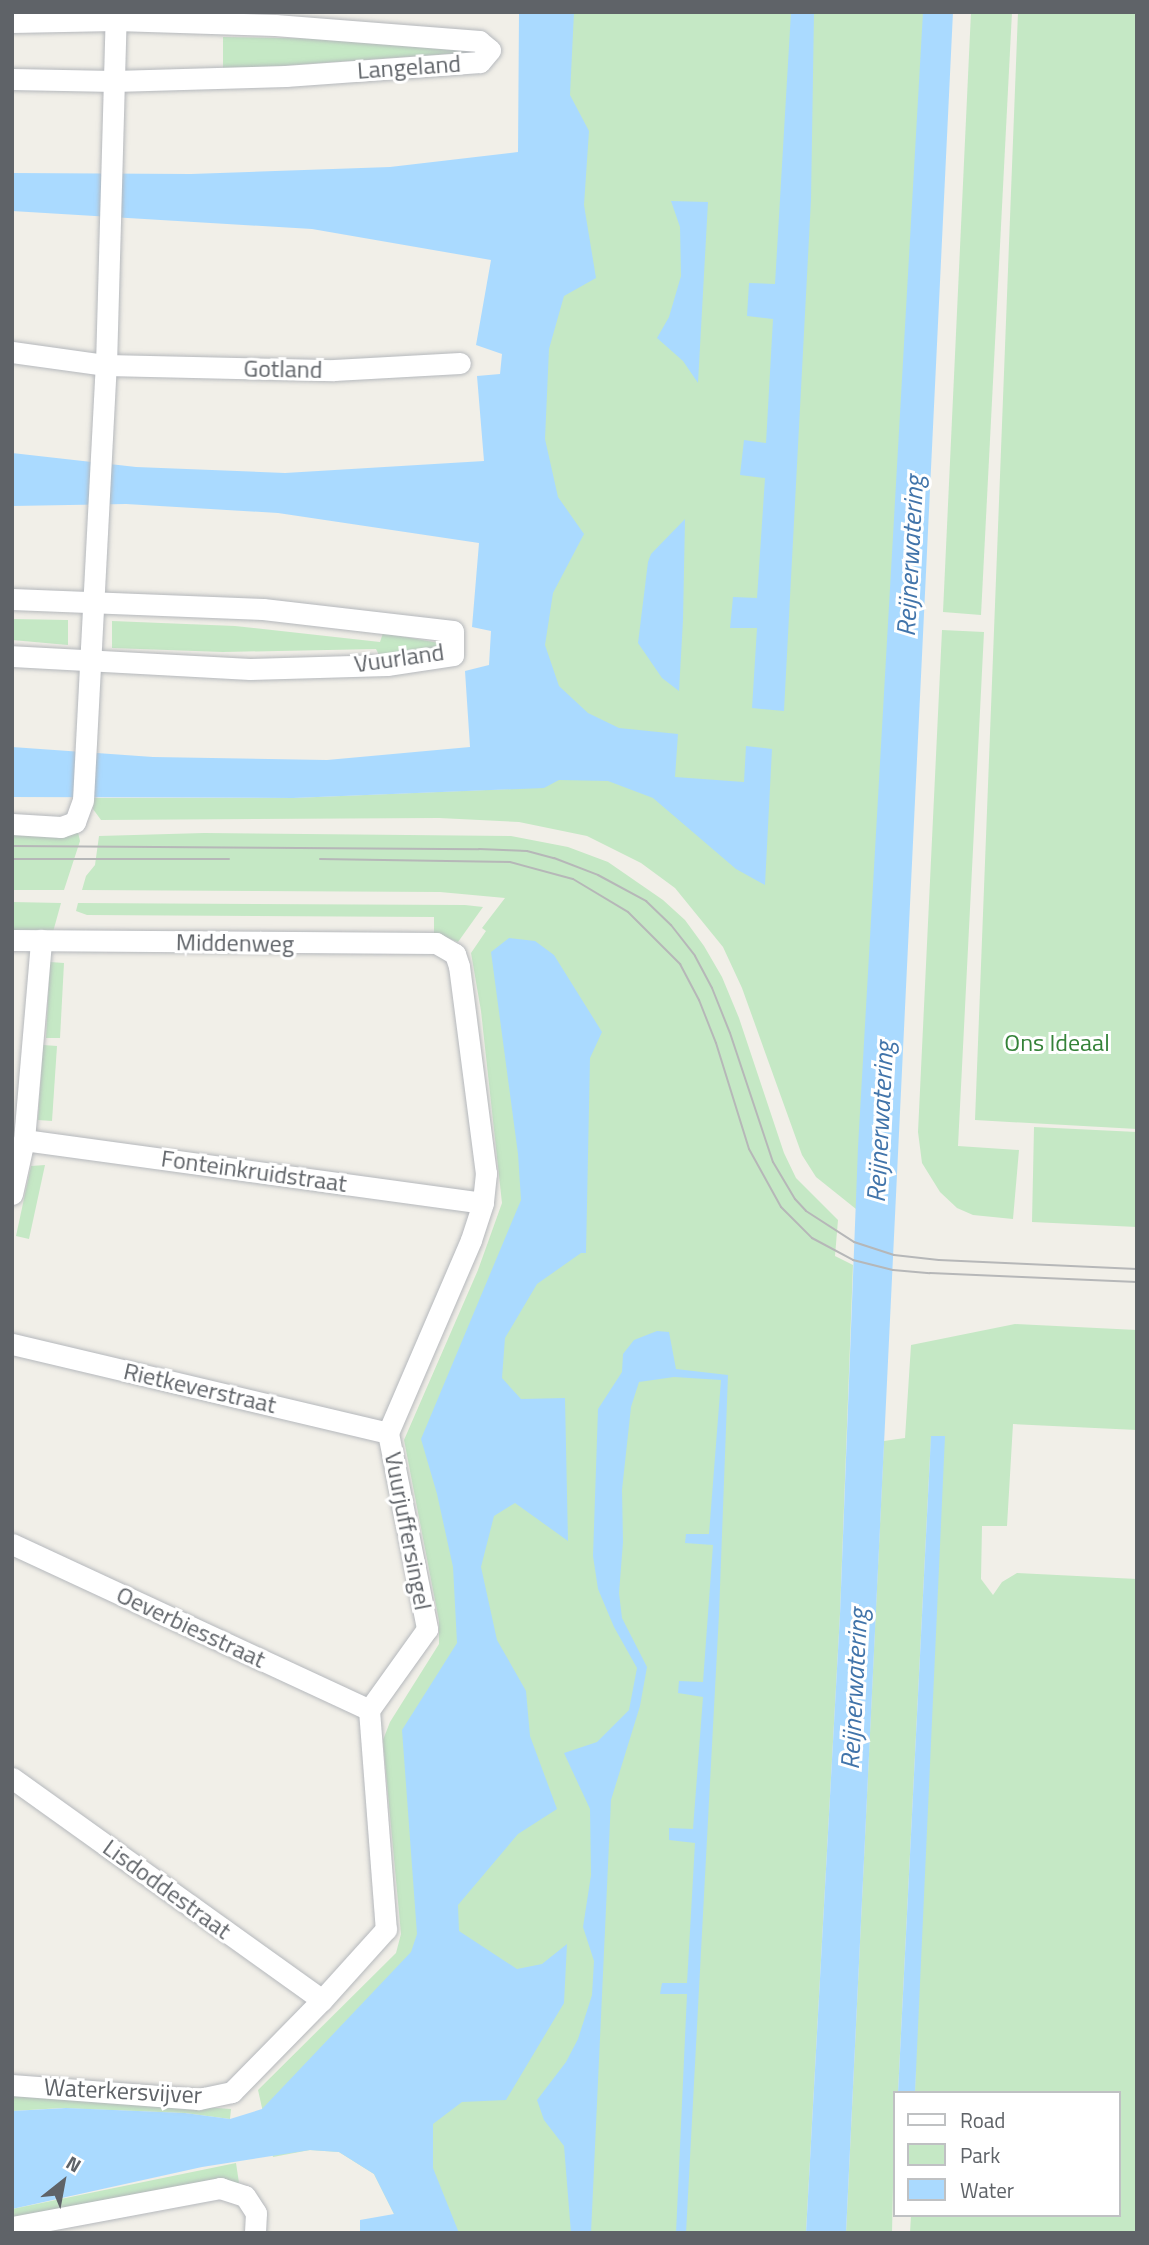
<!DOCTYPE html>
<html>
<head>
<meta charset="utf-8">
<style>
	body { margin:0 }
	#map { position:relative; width:1149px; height:2245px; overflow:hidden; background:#f1efe8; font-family:"Titillium Web",sans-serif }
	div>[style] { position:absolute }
	.green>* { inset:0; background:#c5e8c5 }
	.water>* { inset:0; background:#aadaff }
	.roads { filter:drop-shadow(0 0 2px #b5b8bc) drop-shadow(0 0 2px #b5b8bc) }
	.street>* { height:21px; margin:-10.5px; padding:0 10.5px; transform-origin:10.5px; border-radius:10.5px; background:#fff }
	.tram>* { height:2px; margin:-1px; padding:0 1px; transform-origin:1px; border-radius:1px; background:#b6b7b8 }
	span { translate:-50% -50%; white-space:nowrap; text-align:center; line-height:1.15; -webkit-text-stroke:6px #fff; paint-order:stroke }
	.street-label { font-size:24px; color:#5f6368 }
	.park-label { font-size:24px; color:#348238 }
	.water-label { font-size:26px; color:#4174aa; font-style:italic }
	.frame { position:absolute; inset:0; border:14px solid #5f6368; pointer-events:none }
	.legend { position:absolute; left:893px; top:2091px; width:228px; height:126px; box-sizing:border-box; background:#fff; border:2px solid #bfc1c3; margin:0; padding:9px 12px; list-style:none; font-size:21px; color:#5f6368 }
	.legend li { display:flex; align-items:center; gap:14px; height:35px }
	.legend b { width:35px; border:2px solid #bfc1c3 }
	.north { position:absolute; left:28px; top:2147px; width:70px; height:70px; -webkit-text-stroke:5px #fff; paint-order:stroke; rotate:31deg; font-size:19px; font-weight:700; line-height:28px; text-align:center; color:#5f6368 }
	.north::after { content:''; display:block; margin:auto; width:24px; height:32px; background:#5f6368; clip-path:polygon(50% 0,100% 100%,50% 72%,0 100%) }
</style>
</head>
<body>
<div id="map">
	<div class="green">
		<i style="clip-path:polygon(555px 12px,931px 12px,912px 361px,856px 1209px,816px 1177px,802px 1155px,742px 988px,723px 947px,675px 888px,641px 863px,587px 836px,519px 822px,439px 818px,101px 820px,93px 809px,94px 798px,293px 798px,512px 789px,528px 740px)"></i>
		<i style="clip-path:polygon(971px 12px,1012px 12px,981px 615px,943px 612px)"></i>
		<i style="clip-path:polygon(1018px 12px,1137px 12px,1137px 1129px,975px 1120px)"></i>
		<i style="clip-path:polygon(223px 37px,333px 39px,475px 52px,223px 70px)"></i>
		<i style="clip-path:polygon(12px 619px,68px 620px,68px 645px,12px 640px)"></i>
		<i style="clip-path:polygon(112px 621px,235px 626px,380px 642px,383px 633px,439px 643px,442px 646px,439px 651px,379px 655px,376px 649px,223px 652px,112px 648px)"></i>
		<i style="clip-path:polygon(942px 630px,984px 632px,958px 1146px,1019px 1150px,1013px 1219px,973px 1215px,957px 1208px,940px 1192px,922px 1163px,918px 1132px)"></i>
		<i style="clip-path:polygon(78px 832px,80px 841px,64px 890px,12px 890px,12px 834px,67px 836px)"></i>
		<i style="clip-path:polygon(204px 833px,511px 836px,568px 847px,608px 862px,663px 900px,685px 920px,704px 946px,722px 977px,739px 1018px,784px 1153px,796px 1178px,838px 1220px,835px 1256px,853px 1265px,840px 1614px,806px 2233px,398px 2233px,394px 2214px,374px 2174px,339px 2152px,310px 2150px,273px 2157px,258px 2090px,396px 1953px,401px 1934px,383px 1740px,390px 1722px,439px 1644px,439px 1621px,404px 1440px,478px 1270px,502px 1203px,481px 1011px,471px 953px,486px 931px,482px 928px,505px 898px,440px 892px,82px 890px,86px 876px,95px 865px,99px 836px)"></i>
		<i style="clip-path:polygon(12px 902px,61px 903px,53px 932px,12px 932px)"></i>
		<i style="clip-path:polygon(78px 903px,465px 905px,483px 907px,458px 942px,434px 933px,434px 917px,87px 915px,76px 911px)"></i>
		<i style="clip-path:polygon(50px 962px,64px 963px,60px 1038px,46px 1038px)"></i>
		<i style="clip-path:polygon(43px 1045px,57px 1046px,52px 1121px,38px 1120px)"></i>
		<i style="clip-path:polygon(1034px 1127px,1137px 1132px,1137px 1227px,1032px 1222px)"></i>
		<i style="clip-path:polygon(45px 1165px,29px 1239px,16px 1236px,31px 1166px)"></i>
		<i style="clip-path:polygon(1015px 1324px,1137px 1330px,1137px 1430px,1013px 1424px,1007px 1526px,982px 1526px,981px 1579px,993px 1595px,1002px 1582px,1017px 1573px,1137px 1579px,1137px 2233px,910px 2233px,911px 2215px,1119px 2215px,1119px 2093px,915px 2093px,931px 1436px,898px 2093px,895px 2093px,892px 2233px,846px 2233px,884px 1441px,905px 1438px,911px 1345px)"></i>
		<i style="clip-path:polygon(12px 2093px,231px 2109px,230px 2119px,185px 2113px,62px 2108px,12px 2111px)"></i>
		<i style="clip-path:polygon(236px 2163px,239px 2183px,12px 2220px,12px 2209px)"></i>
	</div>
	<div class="water">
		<i style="clip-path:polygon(519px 12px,574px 12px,570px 95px,589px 131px,584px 205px,596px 278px,564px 296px,549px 349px,545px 439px,558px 497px,584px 534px,553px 593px,545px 645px,559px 686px,588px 713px,619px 728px,678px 734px,675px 777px,744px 782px,746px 746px,772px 749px,765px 885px,736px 869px,653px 798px,608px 781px,559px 780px,544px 788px,293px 798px,12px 797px,12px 747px,153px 757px,327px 760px,470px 747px,465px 671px,489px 665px,491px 631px,472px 627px,479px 543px,278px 513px,126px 504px,12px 506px,12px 453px,136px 467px,285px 473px,484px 461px,477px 376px,500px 374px,502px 354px,476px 345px,491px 260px,312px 229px,12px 211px,12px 173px,191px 174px,390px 167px,518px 152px)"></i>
		<i style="clip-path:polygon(791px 12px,814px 12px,811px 200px,784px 711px,752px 708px,757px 628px,730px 628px,733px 597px,757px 598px,765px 478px,740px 475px,744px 440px,766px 443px,773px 319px,747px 316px,749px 283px,775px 284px)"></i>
		<i style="clip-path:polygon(923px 12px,953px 12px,846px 2233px,806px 2233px,840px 1614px,858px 1147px)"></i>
		<i style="clip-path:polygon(671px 201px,708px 202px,698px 383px,683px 361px,657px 338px,669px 317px,681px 276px,680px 227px)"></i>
		<i style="clip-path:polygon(685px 519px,683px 620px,679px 691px,662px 678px,638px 643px,648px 562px,651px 554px)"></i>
		<i style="clip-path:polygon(509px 938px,535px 941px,554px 955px,602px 1032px,590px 1058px,586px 1253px,581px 1253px,537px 1284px,505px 1338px,502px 1378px,521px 1399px,565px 1398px,568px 1541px,515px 1503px,494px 1516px,481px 1567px,497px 1640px,526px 1691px,530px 1736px,557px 1809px,518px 1834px,458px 1905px,459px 1931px,517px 1969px,542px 1964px,567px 1944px,564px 2003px,506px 2100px,462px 2102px,433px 2124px,433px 2168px,459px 2233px,360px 2233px,360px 2220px,394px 2214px,374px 2174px,339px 2152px,310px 2150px,202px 2167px,12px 2209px,12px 2111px,66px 2108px,185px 2113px,230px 2119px,262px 2109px,411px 1952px,417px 1934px,402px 1730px,457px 1643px,453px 1567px,437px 1494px,421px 1439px,521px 1200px,518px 1154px,491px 952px)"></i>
		<i style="clip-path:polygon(657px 1331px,669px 1332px,676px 1369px,728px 1375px,719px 1614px,686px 2233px,676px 2233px,687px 1994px,660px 1994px,662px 1983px,687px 1983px,695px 1843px,669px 1840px,669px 1828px,693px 1829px,703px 1697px,678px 1693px,679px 1681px,703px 1682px,713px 1545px,685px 1543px,686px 1534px,709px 1534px,721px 1380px,674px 1377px,639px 1382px,631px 1407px,622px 1490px,623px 1542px,619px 1593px,622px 1618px,647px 1667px,640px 1706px,611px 1800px,591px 2233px,571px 2233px,564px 2146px,544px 2120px,537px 2100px,566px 2062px,578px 2039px,592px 1995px,594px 1961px,583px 1927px,591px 1875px,590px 1809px,564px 1753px,597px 1742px,629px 1710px,637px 1668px,614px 1627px,598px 1589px,593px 1556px,598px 1409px,622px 1372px,623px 1354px,634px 1340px)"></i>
		<i style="clip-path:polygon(931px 1436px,945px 1436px,915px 2093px,898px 2093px)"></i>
	</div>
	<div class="roads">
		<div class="street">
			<i style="left:12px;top:22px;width:104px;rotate:-1.1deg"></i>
			<i style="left:116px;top:20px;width:159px;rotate:1.8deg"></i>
			<i style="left:275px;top:25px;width:205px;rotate:4.5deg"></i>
			<i style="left:479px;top:41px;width:14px;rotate:39deg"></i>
			<i style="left:490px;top:50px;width:16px;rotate:130deg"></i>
			<i style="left:480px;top:62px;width:195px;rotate:175.9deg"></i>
			<i style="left:286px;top:76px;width:172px;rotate:178.3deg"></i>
			<i style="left:114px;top:81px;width:102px;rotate:-178.9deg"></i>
			<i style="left:12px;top:352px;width:95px;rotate:7.9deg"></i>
			<i style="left:106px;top:365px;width:228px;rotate:1.3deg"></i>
			<i style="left:334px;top:370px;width:126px;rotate:-3.2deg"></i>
			<i style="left:12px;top:599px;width:251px;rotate:2.3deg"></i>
			<i style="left:263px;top:609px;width:191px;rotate:6.6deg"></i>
			<i style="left:453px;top:631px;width:24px;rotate:90deg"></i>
			<i style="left:453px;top:655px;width:67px;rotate:171.4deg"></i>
			<i style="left:387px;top:665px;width:137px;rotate:178.3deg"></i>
			<i style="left:250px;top:669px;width:238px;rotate:-176.9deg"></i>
			<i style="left:12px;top:824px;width:49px;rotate:3.5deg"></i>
			<i style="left:61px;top:827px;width:15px;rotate:-20deg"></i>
			<i style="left:75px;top:822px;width:23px;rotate:-70deg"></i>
			<i style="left:83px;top:800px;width:436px;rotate:-87deg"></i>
			<i style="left:106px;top:365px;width:353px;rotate:-88.4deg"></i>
			<i style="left:12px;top:940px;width:424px;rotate:0.4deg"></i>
			<i style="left:436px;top:943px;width:22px;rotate:30deg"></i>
			<i style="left:455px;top:954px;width:13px;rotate:72deg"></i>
			<i style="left:459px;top:966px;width:209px;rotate:82.6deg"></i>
			<i style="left:486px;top:1173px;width:30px;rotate:96deg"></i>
			<i style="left:483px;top:1203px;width:39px;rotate:108deg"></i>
			<i style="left:471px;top:1240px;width:210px;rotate:113.3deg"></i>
			<i style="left:388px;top:1433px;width:200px;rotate:78.7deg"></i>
			<i style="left:427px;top:1629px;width:100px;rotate:125.6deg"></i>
			<i style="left:369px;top:1710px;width:220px;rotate:85.6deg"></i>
			<i style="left:386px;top:1929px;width:96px;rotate:132deg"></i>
			<i style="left:322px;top:2000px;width:129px;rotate:134.4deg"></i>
			<i style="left:232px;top:2092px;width:35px;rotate:168deg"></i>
			<i style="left:198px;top:2099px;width:187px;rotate:-175.7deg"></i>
			<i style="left:24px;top:1140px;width:463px;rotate:7.8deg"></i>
			<i style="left:12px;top:1194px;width:55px;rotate:-77.5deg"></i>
			<i style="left:24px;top:1140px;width:201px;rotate:-85.1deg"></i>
			<i style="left:12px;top:1344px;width:386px;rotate:13.3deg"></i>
			<i style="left:12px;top:1544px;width:394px;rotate:24.9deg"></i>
			<i style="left:12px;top:1778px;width:381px;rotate:35.6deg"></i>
			<i style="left:12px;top:2227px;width:212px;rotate:-10.6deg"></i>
			<i style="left:220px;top:2188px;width:26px;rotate:18deg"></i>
			<i style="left:245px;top:2196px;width:20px;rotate:57deg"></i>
			<i style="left:256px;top:2213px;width:20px;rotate:93deg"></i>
		</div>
	</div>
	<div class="tram">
		<i style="left:12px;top:846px;width:467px;rotate:0.4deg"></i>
		<i style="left:479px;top:849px;width:48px;rotate:2.4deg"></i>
		<i style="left:527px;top:851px;width:28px;rotate:15deg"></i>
		<i style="left:554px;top:858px;width:47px;rotate:21.1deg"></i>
		<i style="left:598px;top:875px;width:55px;rotate:28.4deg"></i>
		<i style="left:646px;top:901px;width:35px;rotate:44deg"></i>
		<i style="left:671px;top:925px;width:39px;rotate:52deg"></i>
		<i style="left:695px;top:956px;width:36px;rotate:62deg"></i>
		<i style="left:712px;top:988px;width:48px;rotate:68.2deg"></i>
		<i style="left:730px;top:1033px;width:136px;rotate:71.6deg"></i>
		<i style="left:773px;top:1162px;width:43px;rotate:59.3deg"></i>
		<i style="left:795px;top:1199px;width:16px;rotate:47deg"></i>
		<i style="left:806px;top:1211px;width:57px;rotate:32.9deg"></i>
		<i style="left:854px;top:1242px;width:42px;rotate:18deg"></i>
		<i style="left:894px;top:1255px;width:45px;rotate:6.3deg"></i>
		<i style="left:939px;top:1260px;width:198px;rotate:2.6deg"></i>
		<i style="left:12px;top:859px;width:217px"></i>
		<i style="left:320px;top:859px;width:190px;rotate:0.9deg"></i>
		<i style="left:510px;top:862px;width:65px;rotate:15.1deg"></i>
		<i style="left:573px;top:879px;width:64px;rotate:31deg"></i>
		<i style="left:628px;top:912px;width:74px;rotate:45deg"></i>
		<i style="left:680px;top:964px;width:41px;rotate:62.2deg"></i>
		<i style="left:699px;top:1000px;width:46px;rotate:68.4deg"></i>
		<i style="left:716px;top:1043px;width:111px;rotate:72.7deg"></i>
		<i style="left:749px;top:1149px;width:66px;rotate:61.1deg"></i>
		<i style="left:781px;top:1207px;width:44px;rotate:45deg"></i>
		<i style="left:812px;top:1238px;width:47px;rotate:28.2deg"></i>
		<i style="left:853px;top:1260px;width:41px;rotate:14deg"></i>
		<i style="left:893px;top:1270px;width:37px;rotate:5deg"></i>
		<i style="left:930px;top:1273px;width:207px;rotate:2.5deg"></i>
	</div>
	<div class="street-label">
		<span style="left:409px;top:67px;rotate:-4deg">Langeland</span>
		<span style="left:283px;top:369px;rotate:1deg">Gotland</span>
		<span style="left:399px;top:658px;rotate:-8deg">Vuurland</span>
		<span style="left:235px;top:943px;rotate:1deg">Middenweg</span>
		<span style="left:254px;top:1171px;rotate:8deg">Fonteinkruidstraat</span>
		<span style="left:200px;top:1388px;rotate:13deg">Rietkeverstraat</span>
		<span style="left:408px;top:1531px;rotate:79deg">Vuurjuffersingel</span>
		<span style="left:191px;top:1627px;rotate:25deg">Oeverbiesstraat</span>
		<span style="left:167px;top:1889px;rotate:36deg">Lisdoddestraat</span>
		<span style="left:123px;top:2091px;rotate:3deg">Waterkersvijver</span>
	</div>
	<div class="park-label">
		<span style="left:1057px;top:1043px">Ons Ideaal</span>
	</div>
	<div class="water-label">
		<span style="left:910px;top:556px;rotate:-87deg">Reijnerwatering</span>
		<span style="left:880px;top:1122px;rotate:-87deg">Reijnerwatering</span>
		<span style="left:854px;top:1689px;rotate:-87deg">Reijnerwatering</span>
	</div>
	<div class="frame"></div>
	<ul class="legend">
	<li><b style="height:9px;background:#fff"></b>Road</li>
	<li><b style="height:19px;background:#c5e8c5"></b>Park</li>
	<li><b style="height:19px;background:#aadaff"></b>Water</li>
	</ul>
	<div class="north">N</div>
</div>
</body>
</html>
